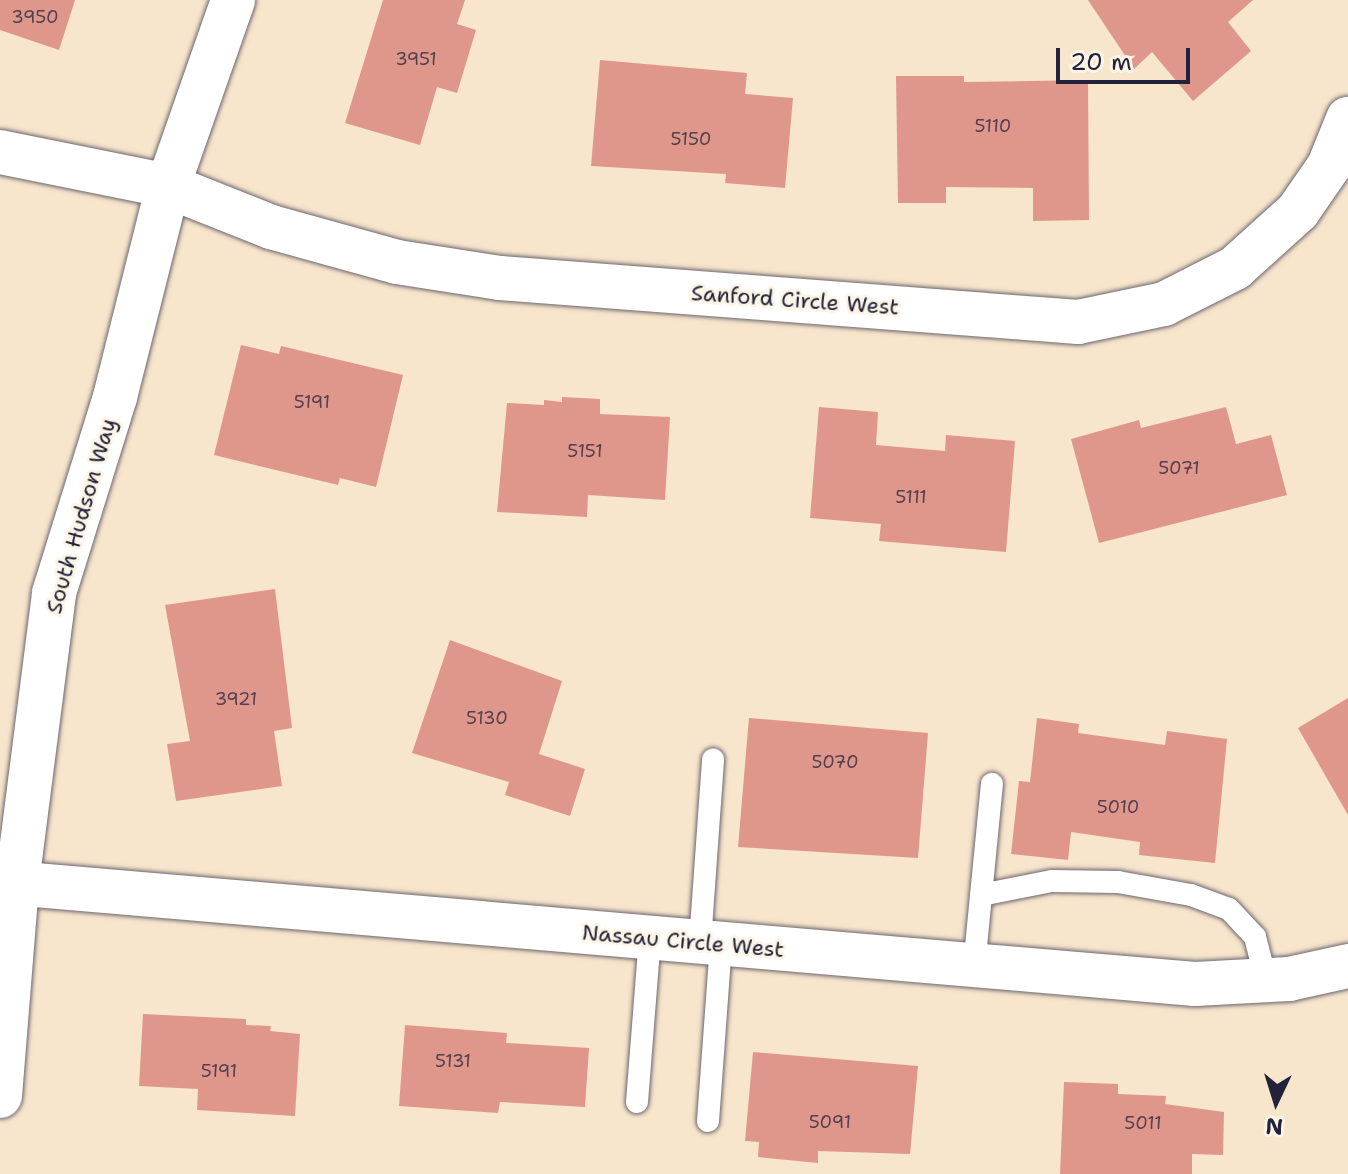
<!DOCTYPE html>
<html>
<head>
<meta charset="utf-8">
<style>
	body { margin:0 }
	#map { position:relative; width:1348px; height:1174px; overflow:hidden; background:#f7e5cc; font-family:"Shantell Sans",sans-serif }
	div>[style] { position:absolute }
	.building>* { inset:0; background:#e0978b }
	.roads { filter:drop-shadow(0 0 2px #6d666e) drop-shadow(0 0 2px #6d666e) }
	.service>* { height:22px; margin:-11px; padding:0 11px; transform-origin:11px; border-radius:11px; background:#fff }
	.minor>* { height:44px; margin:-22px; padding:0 22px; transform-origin:22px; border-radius:22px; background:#fff }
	span { translate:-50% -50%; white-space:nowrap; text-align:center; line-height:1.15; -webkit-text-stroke:6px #fcf5e5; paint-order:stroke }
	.number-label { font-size:18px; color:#523f4f }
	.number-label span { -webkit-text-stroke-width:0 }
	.street-label { font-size:22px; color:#22223b }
	.north { position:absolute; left:1236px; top:1062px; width:80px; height:80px; -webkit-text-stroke:6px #fcf5e5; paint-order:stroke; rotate:184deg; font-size:22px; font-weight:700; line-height:32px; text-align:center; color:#22223b }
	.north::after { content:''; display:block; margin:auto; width:28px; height:36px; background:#22223b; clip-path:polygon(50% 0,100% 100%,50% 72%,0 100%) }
	.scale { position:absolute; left:1056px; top:48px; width:134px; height:36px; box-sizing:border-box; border:4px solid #22223b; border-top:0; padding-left:10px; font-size:24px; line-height:28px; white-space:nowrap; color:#22223b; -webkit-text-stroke:6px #fcf5e5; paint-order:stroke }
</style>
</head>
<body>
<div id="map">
	<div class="building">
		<i style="clip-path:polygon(0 0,75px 0,59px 50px,0 30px)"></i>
		<i style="clip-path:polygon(383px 0,465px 0,457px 24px,476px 30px,457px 93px,437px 87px,420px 145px,345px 123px)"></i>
		<i style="clip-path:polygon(1088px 0,1253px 0,1228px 22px,1251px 51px,1193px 101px,1152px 52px,1134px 69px)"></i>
		<i style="clip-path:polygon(600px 60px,747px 73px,745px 94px,793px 98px,785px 188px,725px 183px,726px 174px,591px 166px)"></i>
		<i style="clip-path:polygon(896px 76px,964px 76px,964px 82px,1088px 80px,1089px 220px,1033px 221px,1033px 188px,946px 187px,946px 203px,898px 203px)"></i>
		<i style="clip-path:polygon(241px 345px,279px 354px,281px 346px,403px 375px,376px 487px,340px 478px,338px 485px,214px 455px)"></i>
		<i style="clip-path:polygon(562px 397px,600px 399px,600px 414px,670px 417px,665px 500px,588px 495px,587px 517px,497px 512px,507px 403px,544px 405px,544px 400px,562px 402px)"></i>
		<i style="clip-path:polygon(819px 407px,878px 412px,876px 445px,945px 451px,946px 435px,1015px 441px,1006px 552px,879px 541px,881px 524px,810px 518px)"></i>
		<i style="clip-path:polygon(1226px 407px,1236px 444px,1271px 435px,1287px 495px,1099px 543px,1071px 439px,1139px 420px,1141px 428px)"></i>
		<i style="clip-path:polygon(275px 589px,292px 728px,274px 731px,282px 786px,176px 801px,167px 744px,190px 741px,165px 605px)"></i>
		<i style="clip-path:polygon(450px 640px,562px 681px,539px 754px,585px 769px,570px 816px,505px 795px,509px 782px,412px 753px)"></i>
		<i style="clip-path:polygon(1348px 698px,1348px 815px,1298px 728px)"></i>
		<i style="clip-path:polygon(749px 718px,928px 733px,918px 858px,738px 847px)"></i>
		<i style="clip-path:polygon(1037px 718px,1079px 724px,1078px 733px,1165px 745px,1167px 731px,1227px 739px,1215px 863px,1139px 855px,1140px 842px,1071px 832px,1068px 860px,1011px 854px,1019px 781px,1030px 782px)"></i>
		<i style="clip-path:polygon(143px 1014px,246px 1019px,246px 1025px,271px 1026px,270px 1031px,300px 1034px,295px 1116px,197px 1110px,198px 1089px,139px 1086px)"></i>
		<i style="clip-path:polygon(405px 1025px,507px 1033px,506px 1043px,589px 1048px,585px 1107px,500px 1102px,498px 1113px,399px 1106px)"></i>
		<i style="clip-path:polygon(753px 1052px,918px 1066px,910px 1154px,818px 1151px,818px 1163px,758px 1157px,759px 1142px,745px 1141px)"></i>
		<i style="clip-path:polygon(1064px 1082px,1118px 1084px,1118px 1094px,1166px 1096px,1165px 1104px,1224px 1112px,1223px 1155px,1192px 1154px,1192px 1174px,1060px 1174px)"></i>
	</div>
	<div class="roads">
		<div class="service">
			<i style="left:981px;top:895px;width:72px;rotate:-11.2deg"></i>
			<i style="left:1052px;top:881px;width:66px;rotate:0.9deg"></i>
			<i style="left:1118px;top:882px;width:74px;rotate:10.1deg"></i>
			<i style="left:1191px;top:895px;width:40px;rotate:20.2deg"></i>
			<i style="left:1229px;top:909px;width:38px;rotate:47deg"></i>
			<i style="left:1255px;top:937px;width:44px;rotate:75.7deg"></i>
			<i style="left:700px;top:942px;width:183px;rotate:-85.9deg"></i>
			<i style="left:974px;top:967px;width:184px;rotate:-84.4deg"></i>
			<i style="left:637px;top:1102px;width:165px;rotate:-85.5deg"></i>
			<i style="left:708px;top:1121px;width:177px;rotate:-85.8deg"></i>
		</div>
		<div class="minor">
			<i style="left:0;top:152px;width:171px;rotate:11.4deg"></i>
			<i style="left:168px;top:186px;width:111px;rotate:21.7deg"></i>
			<i style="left:271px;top:227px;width:131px;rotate:15.5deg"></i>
			<i style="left:397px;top:262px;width:104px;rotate:8.8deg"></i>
			<i style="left:500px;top:278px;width:580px;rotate:4.35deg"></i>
			<i style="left:1078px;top:322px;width:88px;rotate:-11.8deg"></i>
			<i style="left:1164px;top:304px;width:80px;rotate:-26.9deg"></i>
			<i style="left:1235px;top:268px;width:85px;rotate:-42.1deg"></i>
			<i style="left:1298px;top:211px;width:55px;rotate:-55.4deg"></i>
			<i style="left:1329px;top:166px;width:51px;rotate:-68deg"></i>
			<i style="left:0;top:882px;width:1199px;rotate:4.88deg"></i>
			<i style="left:1195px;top:984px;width:94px;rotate:-3deg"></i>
			<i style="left:1289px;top:979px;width:60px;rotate:-12.4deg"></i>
			<i style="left:0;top:1096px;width:214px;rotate:-85.4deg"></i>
			<i style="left:17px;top:883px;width:292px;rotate:-82.7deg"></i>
			<i style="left:54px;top:593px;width:205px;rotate:-72.7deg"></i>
			<i style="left:115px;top:397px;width:218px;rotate:-75.9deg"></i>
			<i style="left:168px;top:186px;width:197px;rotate:-70.7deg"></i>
		</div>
	</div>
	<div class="number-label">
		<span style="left:35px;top:17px">3950</span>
		<span style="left:416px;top:59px">3951</span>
		<span style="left:993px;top:126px">5110</span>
		<span style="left:691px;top:139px">5150</span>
		<span style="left:312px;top:402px">5191</span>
		<span style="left:585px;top:451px">5151</span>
		<span style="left:1179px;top:468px">5071</span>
		<span style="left:911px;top:497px">5111</span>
		<span style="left:236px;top:699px">3921</span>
		<span style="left:487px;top:718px">5130</span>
		<span style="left:835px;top:762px">5070</span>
		<span style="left:1118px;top:807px">5010</span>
		<span style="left:453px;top:1061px">5131</span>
		<span style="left:219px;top:1071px">5191</span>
		<span style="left:830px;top:1122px">5091</span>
		<span style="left:1143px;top:1123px">5011</span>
	</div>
	<div class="street-label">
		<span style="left:795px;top:300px;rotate:4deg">Sanford Circle West</span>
		<span style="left:81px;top:516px;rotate:-74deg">South Hudson Way</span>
		<span style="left:683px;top:941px;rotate:5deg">Nassau Circle West</span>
	</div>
	<div class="north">N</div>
	<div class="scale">20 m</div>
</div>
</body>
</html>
